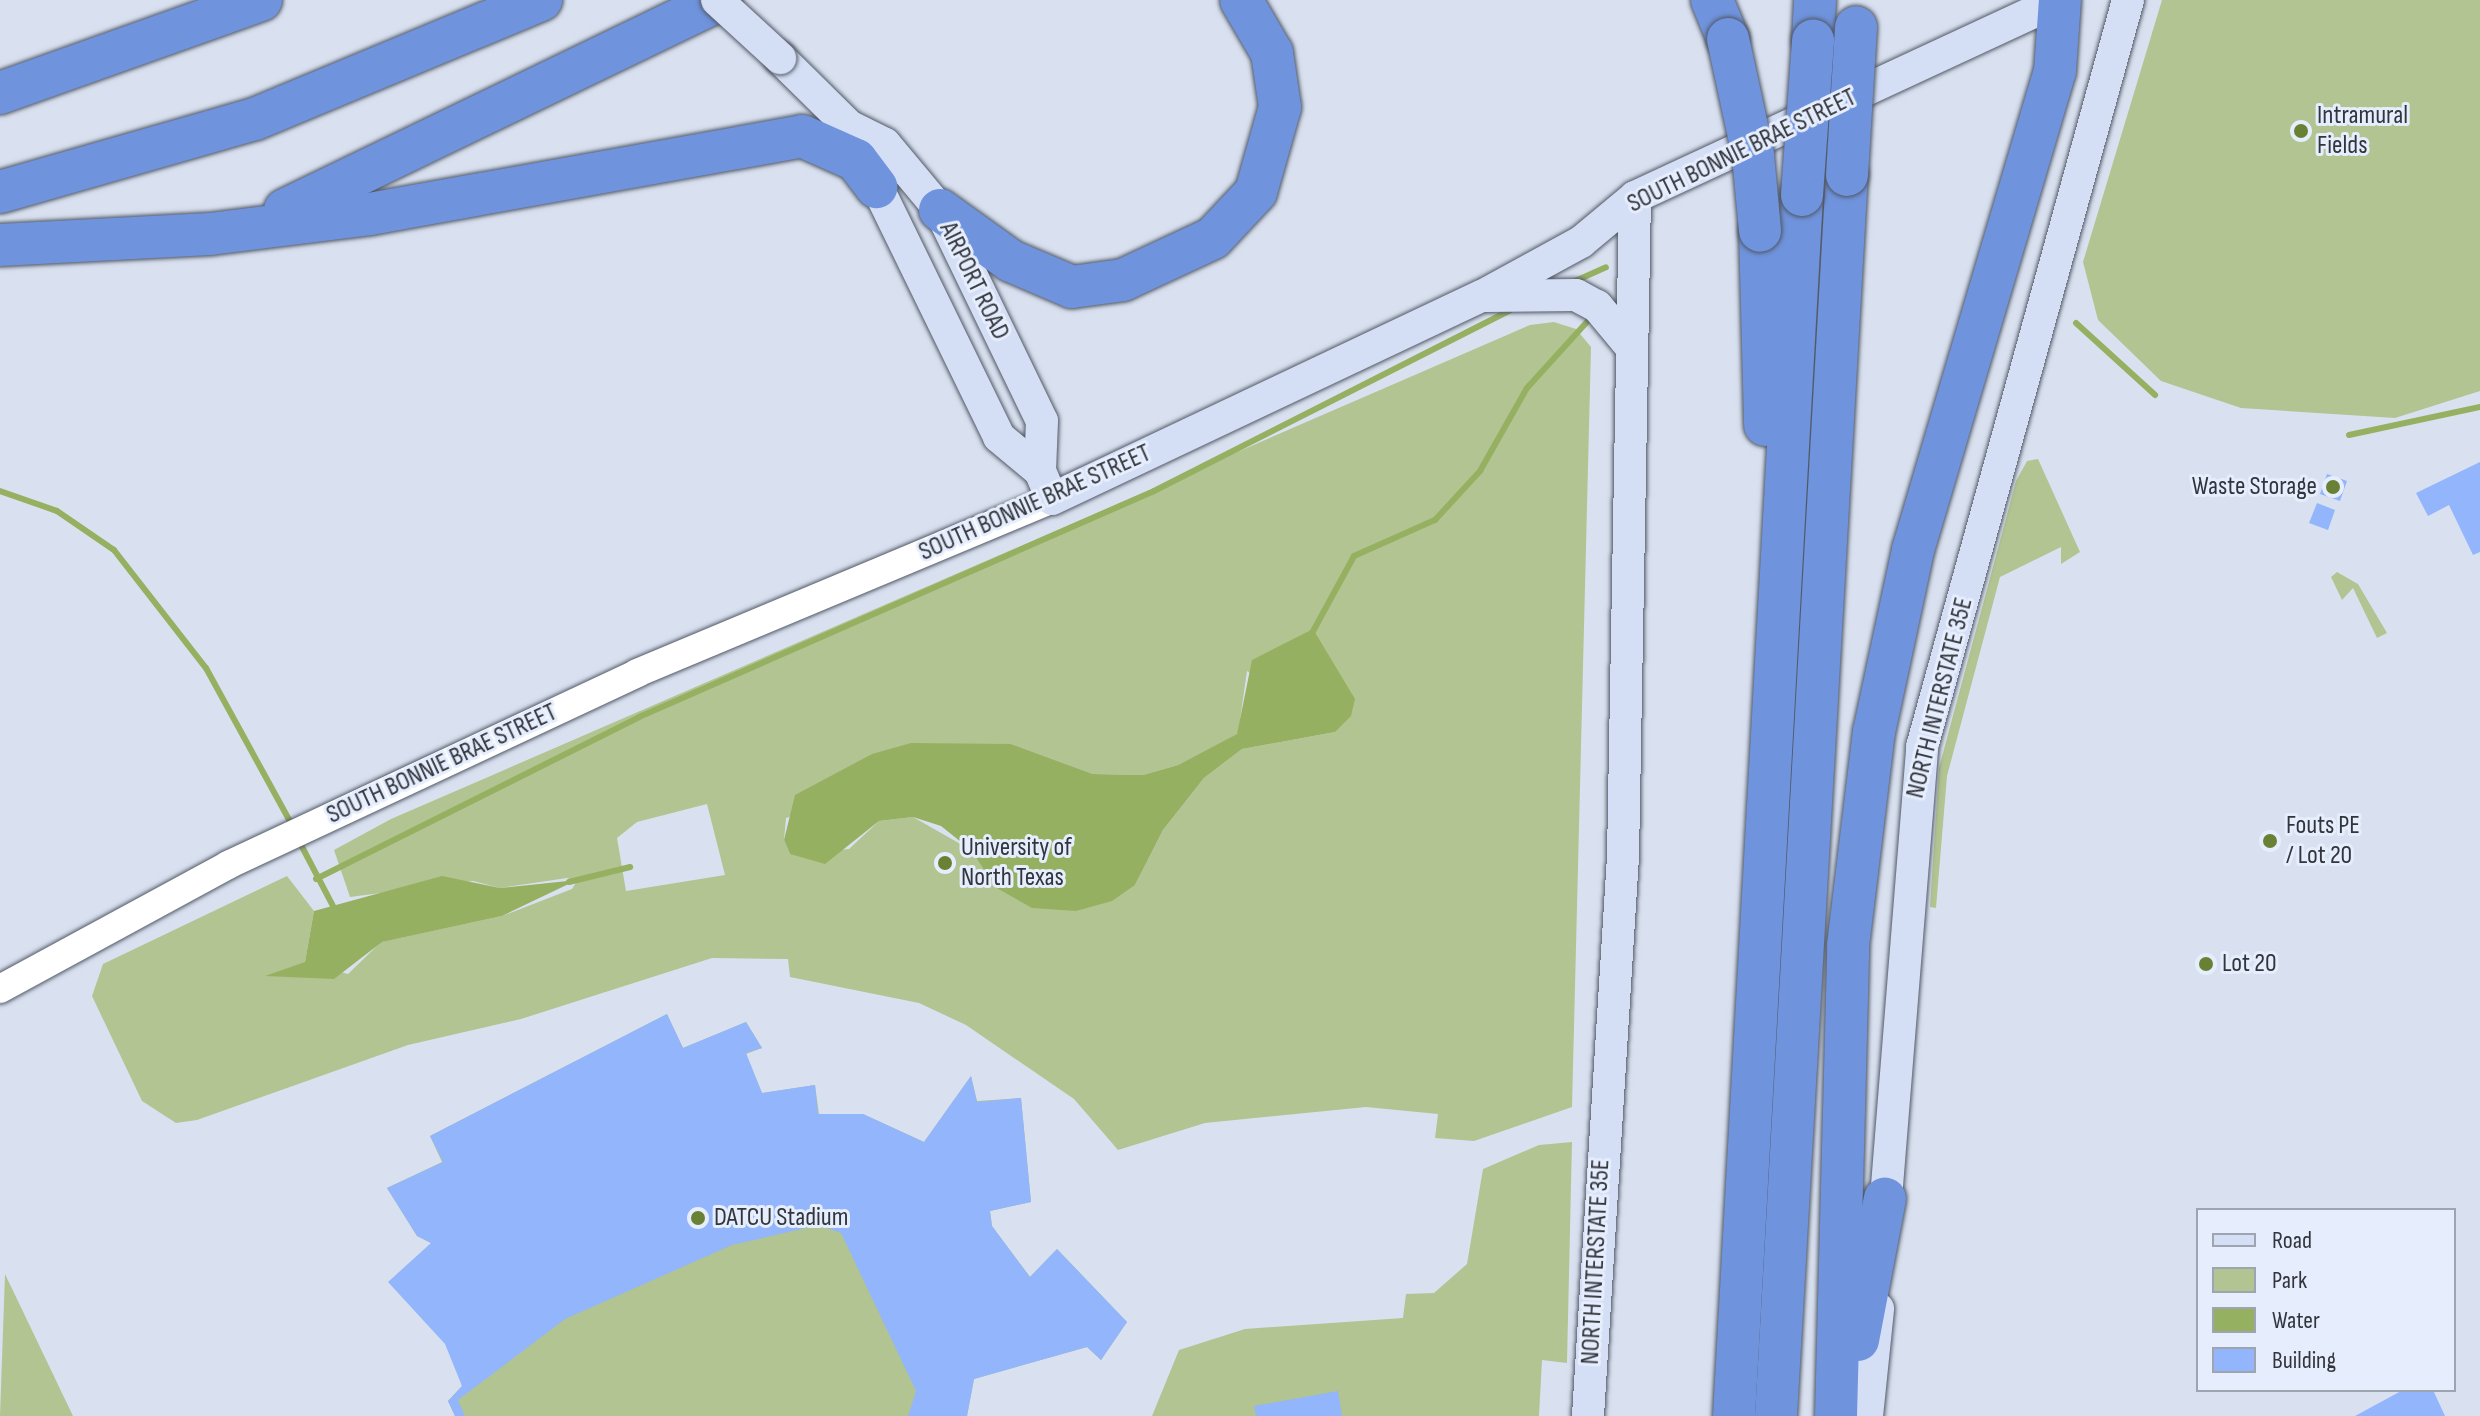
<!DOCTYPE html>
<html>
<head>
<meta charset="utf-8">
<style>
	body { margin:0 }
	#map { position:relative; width:2480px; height:1416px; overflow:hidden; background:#d9e1f0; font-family:"Sofia Sans Condensed",sans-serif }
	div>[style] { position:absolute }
	.green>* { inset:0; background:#b2c491 }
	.water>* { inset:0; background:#96b062 }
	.stream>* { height:6px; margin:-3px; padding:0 3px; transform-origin:3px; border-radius:3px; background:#96b062 }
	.building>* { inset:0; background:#92b5fb }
	.roads { filter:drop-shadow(0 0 2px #515865) drop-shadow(0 0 2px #515865) }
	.tertiary>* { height:28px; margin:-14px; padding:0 14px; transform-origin:14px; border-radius:14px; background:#fff }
	.secondary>* { height:32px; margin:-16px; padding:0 16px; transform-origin:16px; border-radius:16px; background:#d4dff5 }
	.motorway>* { height:42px; margin:-21px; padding:0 21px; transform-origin:21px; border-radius:21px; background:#6f93dd }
	.bridges { filter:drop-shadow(0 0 2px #515865) drop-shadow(0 0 2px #515865) }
	.secondary-bridge>* { height:32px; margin:-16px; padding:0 16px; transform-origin:16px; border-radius:16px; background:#d4dff5 }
	.motorway-bridge>* { height:42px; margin:-21px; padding:0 21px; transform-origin:21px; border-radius:21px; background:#6f93dd }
	.dots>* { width:22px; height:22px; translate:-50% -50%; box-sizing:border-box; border:4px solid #e6eefe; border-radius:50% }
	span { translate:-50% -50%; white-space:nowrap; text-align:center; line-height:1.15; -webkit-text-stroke:6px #e6eefe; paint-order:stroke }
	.poi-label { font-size:26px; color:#32353b }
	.left { translate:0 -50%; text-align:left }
	.right { translate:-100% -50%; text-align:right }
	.street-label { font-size:26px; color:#32353b }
	.legend { position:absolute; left:2196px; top:1208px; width:260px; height:184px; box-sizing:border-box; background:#e6eefe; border:2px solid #9ea4b0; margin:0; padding:10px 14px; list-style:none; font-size:24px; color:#32353b }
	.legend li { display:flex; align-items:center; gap:16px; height:40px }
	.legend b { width:40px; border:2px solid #9ea4b0 }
</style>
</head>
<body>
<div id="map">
	<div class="green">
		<i style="clip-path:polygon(2162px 0,2480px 0,2480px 391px,2395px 418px,2241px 408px,2161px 381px,2098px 320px,2083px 262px)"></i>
		<i style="clip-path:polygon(evenodd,1554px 322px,1576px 329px,1591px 347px,1572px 1107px,1474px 1141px,1435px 1138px,1438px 1114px,1366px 1107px,1205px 1123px,1118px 1150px,1074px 1099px,966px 1025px,919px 1003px,790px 977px,788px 959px,712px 958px,521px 1019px,408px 1045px,197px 1120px,176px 1123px,142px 1101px,92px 996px,103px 964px,287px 876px,314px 911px,305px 962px,348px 974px,381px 942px,502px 916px,572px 889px,577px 881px,567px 878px,500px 888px,473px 881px,350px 897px,334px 850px,391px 819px,1530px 325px,1554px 322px,1247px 671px,1335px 732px,1242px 749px,1204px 778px,1163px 830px,1135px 885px,995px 887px,971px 850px,913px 817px,879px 821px,849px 849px,790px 854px,784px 840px,786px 818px,1011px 744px,1093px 774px,1143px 775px,1178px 765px,1238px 734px,1247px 671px,1554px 322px,707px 804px,725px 875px,626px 891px,617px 838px,637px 822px,707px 804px)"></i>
		<i style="clip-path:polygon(2038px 459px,2080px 552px,2061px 564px,2061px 547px,2000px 577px,1947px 776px,1936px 908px,1930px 907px,1939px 768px,2016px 481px,2027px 461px)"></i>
		<i style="clip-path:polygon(2337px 572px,2358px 584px,2387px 633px,2377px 638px,2353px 588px,2342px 600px,2331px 577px)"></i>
		<i style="clip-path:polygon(667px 1014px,683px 1048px,746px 1022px,762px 1048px,746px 1054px,762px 1093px,815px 1085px,819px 1114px,863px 1114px,924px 1142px,971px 1076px,977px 1101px,1021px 1098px,1031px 1202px,990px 1211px,992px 1226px,1030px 1277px,1057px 1249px,1127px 1322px,1101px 1360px,1087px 1347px,974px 1379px,967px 1416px,455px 1416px,448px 1401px,462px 1386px,431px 1243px,417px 1236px,387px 1188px,442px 1162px,430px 1136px)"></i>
		<i style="clip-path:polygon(1572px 1142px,1567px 1363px,1542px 1360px,1539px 1416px,1152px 1416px,1179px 1350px,1245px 1329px,1403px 1318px,1406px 1294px,1434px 1293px,1467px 1264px,1483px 1169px,1539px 1145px)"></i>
		<i style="clip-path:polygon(5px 1274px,73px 1416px,0 1416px)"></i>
	</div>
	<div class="water">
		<i style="clip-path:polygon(1313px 629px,1355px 699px,1351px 716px,1335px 732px,1242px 749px,1204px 778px,1163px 830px,1135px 885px,1112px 901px,1076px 911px,1032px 908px,995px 887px,971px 850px,941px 826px,913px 817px,879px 821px,825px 864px,790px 854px,784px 840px,795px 795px,872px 754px,911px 743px,1011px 744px,1093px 774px,1143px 775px,1178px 765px,1237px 734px,1252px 660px)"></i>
		<i style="clip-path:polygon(442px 876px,500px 888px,577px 880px,502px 916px,382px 942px,334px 979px,265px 976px,305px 962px,314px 911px)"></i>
	</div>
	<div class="stream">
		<i style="left:1573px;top:282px;width:36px;rotate:-24deg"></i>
		<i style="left:2076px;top:323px;width:107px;rotate:42.3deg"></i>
		<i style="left:2349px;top:435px;width:134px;rotate:-12.1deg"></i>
		<i style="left:0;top:491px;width:60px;rotate:19.3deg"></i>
		<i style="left:57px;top:511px;width:69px;rotate:34.4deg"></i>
		<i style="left:114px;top:550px;width:150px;rotate:52.1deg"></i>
		<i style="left:206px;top:668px;width:181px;rotate:61.3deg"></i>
		<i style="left:1311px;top:635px;width:90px;rotate:-61.4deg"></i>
		<i style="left:1354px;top:556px;width:89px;rotate:-24deg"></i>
		<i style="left:1435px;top:520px;width:67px;rotate:-47.4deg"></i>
		<i style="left:1480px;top:471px;width:95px;rotate:-60.5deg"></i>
		<i style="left:1527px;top:388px;width:100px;rotate:-47.8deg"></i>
		<i style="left:299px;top:841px;width:76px;rotate:62.4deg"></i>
		<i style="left:316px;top:879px;width:361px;rotate:-26.6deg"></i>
		<i style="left:639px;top:717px;width:562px;rotate:-23.69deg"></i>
		<i style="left:1154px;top:491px;width:400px;rotate:-26.9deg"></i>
		<i style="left:569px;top:882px;width:63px;rotate:-13.8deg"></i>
	</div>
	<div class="building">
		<i style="clip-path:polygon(2480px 462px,2480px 552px,2473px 555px,2449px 505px,2428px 516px,2416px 493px)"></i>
		<i style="clip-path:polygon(2327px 474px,2347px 481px,2340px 501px,2320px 494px)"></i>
		<i style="clip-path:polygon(2317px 503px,2335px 510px,2328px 530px,2309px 523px)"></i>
		<i style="clip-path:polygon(667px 1014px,683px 1048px,746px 1022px,762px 1048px,746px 1053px,762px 1093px,815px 1085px,818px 1114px,863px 1114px,924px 1142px,971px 1076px,977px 1102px,1021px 1098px,1031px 1202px,990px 1211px,992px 1226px,1030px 1277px,1057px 1249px,1127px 1322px,1101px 1360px,1087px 1347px,974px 1379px,967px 1416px,908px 1416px,916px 1391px,841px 1233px,819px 1225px,732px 1245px,565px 1319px,458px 1400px,465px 1416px,455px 1416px,448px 1401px,462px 1386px,445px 1344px,388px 1282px,431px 1243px,417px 1236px,387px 1188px,443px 1162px,430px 1136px)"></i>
		<i style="clip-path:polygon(2403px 1390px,2433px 1390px,2445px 1416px,2355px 1416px)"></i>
		<i style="clip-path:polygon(1338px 1391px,1342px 1416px,1256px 1416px,1254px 1406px)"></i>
	</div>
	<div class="roads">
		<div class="tertiary">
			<i style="left:0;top:989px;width:260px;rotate:-28.5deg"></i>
			<i style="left:228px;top:865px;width:452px;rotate:-25.1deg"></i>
			<i style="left:637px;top:673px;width:450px;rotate:-22.7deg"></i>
		</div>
		<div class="secondary">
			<i style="left:780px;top:58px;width:97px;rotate:44.6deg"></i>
			<i style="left:849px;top:126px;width:40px;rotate:26.6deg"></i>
			<i style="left:885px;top:144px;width:86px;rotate:50.2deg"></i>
			<i style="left:940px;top:210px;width:234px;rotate:64.2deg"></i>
			<i style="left:1042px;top:421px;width:50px;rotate:92.3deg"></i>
			<i style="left:1040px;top:471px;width:30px;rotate:67deg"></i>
			<i style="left:1052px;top:499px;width:476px;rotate:-25.3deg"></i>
			<i style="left:1482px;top:296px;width:113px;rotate:-28.6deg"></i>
			<i style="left:1581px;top:242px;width:70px;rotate:-39.8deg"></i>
			<i style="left:1635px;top:197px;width:468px;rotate:-24.9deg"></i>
			<i style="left:868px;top:168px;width:299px;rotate:64deg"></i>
			<i style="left:999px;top:437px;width:53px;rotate:39.7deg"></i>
			<i style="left:1486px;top:296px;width:90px;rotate:-0.6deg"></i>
			<i style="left:1576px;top:295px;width:24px;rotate:28deg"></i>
			<i style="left:1597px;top:306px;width:53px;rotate:50.3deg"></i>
			<i style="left:1884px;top:1223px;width:478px;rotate:-85.4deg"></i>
			<i style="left:1922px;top:747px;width:775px;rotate:-74.58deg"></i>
			<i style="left:1588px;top:1416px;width:560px;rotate:-86.42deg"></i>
			<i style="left:1623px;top:857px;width:660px;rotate:-88.96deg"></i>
			<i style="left:1867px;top:1416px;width:108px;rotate:-84.1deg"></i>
		</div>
		<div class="motorway">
			<i style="left:1712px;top:0;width:42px;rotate:67.7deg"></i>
			<i style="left:1813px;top:40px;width:40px;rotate:-87.1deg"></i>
			<i style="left:0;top:93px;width:277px;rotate:-19.6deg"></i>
			<i style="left:0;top:192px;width:265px;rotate:-16deg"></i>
			<i style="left:255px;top:119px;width:310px;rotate:-22.6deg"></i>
			<i style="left:285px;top:210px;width:483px;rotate:-25.8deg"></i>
			<i style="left:940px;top:210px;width:87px;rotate:35.7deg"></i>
			<i style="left:1011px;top:261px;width:66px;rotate:23.1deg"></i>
			<i style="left:1072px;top:287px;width:51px;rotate:-7.8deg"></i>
			<i style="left:1123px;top:280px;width:99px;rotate:-25deg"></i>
			<i style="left:1213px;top:238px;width:63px;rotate:-46.9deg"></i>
			<i style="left:1256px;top:192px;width:88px;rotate:-74.2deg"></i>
			<i style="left:1280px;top:107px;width:55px;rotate:-98.4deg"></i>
			<i style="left:1272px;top:53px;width:61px;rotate:-120.3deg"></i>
			<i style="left:1760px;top:231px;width:194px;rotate:88.5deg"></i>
			<i style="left:0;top:245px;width:210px;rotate:-3deg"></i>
			<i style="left:210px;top:234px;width:161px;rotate:-7.1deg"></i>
			<i style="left:370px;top:214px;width:439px;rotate:-10.2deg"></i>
			<i style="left:802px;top:136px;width:59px;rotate:24deg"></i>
			<i style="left:856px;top:160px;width:34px;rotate:53deg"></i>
			<i style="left:1858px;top:1340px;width:144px;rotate:-79.2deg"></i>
			<i style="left:1734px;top:1416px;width:1223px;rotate:-86.81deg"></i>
			<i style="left:1776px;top:1416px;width:1243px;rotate:-86.73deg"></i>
			<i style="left:1836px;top:1416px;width:470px;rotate:-88.5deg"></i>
			<i style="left:1848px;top:946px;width:216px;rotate:-83.1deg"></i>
			<i style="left:1874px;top:732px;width:186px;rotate:-77.9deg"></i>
			<i style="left:1913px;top:550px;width:500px;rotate:-73.5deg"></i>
			<i style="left:2055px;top:71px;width:71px;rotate:-86deg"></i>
		</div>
	</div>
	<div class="bridges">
		<div class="secondary-bridge">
			<i style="left:717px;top:0;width:86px;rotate:42.6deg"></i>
		</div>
		<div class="motorway-bridge">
			<i style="left:1728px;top:39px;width:119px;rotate:77.8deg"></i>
			<i style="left:1753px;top:155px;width:76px;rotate:84.7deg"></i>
			<i style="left:1847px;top:175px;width:148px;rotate:-86.5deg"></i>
			<i style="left:1802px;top:195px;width:155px;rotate:-85.9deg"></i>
		</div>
	</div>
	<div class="dots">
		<i style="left:2301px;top:131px;background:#698134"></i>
		<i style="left:2333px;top:487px;background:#698134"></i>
		<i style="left:2270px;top:841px;background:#698134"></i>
		<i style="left:945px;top:863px;background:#698134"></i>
		<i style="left:2206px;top:964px;background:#698134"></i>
		<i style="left:698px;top:1218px;background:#698134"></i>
	</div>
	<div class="poi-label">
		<span class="left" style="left:2317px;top:131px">Intramural<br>Fields</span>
		<span class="right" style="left:2317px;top:487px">Waste Storage</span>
		<span class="left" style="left:2286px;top:841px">Fouts PE<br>/ Lot 20</span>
		<span class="left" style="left:961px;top:863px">University of<br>North Texas</span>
		<span class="left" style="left:2222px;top:964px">Lot 20</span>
		<span class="left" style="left:714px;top:1218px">DATCU Stadium</span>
	</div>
	<div class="street-label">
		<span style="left:1742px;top:151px;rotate:-26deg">SOUTH BONNIE BRAE STREET</span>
		<span style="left:974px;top:281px;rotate:64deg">AIRPORT ROAD</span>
		<span style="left:1035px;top:503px;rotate:-24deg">SOUTH BONNIE BRAE STREET</span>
		<span style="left:1940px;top:698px;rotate:-76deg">NORTH INTERSTATE 35E</span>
		<span style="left:442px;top:764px;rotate:-25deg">SOUTH BONNIE BRAE STREET</span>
		<span style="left:1596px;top:1262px;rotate:-87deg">NORTH INTERSTATE 35E</span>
	</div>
	<ul class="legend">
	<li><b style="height:10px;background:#d4dff5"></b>Road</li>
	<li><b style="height:22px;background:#b2c491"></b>Park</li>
	<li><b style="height:22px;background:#96b062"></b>Water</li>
	<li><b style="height:22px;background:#92b5fb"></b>Building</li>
	</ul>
</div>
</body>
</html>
